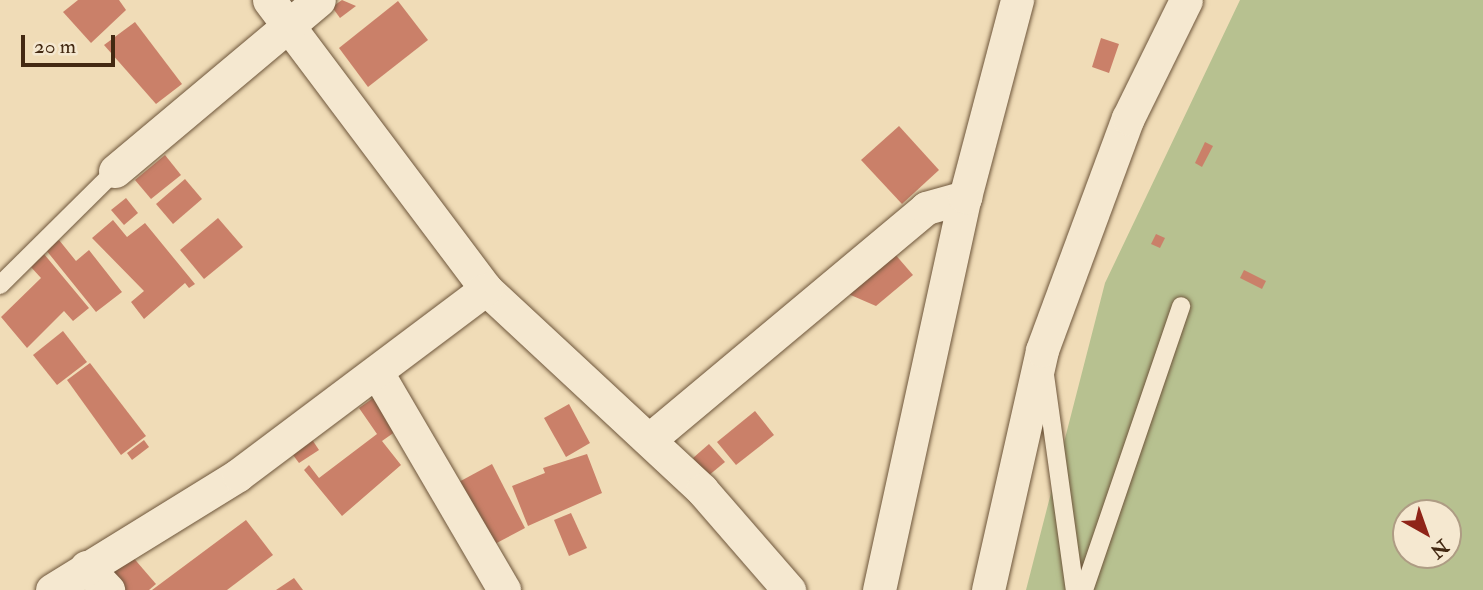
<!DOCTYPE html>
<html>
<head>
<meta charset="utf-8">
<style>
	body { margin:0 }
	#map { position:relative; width:1483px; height:590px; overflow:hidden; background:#f0dcb7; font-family:"IM FELL Double Pica",serif }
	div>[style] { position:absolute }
	.green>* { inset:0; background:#b7c190 }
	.building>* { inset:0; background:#ca8069 }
	.roads { filter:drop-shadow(0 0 2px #6e563b) drop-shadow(0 0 2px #6e563b) }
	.service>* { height:18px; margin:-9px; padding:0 9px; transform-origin:9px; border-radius:9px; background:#f5e8d0 }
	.minor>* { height:33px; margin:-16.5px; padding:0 16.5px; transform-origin:16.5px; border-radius:16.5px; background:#f5e8d0 }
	span { translate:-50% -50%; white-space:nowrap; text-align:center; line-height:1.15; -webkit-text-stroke:5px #f5e8d0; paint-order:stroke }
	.north { position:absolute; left:1392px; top:499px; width:70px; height:70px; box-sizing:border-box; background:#f5e8d0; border:2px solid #ae9c84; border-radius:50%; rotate:140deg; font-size:19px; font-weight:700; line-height:28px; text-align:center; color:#432912 }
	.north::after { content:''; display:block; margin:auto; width:24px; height:32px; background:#8f2418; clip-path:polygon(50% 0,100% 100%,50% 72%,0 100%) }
	.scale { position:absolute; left:21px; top:35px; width:94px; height:32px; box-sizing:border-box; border:4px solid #432912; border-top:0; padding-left:9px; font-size:21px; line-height:24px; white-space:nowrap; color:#432912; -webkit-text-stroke:5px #f5e8d0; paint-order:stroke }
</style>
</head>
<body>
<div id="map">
	<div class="green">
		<i style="clip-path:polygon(evenodd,1240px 0,1483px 0,1483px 590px,1026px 590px,1105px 283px,1240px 0,1406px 513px,1448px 513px,1448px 555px,1406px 555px,1406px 513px)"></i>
	</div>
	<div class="building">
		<i style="clip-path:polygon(78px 0,119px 0,126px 10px,91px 43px,63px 12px)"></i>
		<i style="clip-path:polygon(342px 0,356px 6px,340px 18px,332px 7px)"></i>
		<i style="clip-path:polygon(398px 1px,428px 40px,368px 87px,339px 48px)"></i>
		<i style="clip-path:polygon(135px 22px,182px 84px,156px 104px,104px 45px)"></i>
		<i style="clip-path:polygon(1101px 38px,1119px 44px,1109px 73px,1092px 67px)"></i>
		<i style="clip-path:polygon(899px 126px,939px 170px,902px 204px,861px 160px)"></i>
		<i style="clip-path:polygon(1205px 142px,1213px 146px,1202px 167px,1195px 163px)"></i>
		<i style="clip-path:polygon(165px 155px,181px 175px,151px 199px,135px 180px)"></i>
		<i style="clip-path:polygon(185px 179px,202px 199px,173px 224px,156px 204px)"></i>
		<i style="clip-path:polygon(126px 198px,138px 213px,124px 225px,111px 210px)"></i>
		<i style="clip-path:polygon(218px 218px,243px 247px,204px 279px,180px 250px)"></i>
		<i style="clip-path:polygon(113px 220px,127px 237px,145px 223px,195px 284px,189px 288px,185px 283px,144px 319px,131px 302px,144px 291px,92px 238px)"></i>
		<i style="clip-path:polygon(1156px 234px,1165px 238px,1160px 248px,1151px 244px)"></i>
		<i style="clip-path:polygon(59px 240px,76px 261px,89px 250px,122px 292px,96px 312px,46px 250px)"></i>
		<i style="clip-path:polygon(894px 253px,913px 275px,876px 306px,846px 293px)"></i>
		<i style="clip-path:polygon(44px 254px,89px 308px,73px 321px,64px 311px,27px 348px,1px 317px,41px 278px,30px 266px)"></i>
		<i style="clip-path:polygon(1244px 270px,1266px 281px,1262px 289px,1240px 278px)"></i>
		<i style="clip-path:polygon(63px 331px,87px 362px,57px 385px,33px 355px)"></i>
		<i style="clip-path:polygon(90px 363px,146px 436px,121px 455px,67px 380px)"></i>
		<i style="clip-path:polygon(376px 396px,399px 429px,382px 441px,401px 465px,342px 516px,304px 470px,309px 465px,319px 478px,377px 434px,359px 408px)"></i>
		<i style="clip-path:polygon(569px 404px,590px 443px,566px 457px,544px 418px)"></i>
		<i style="clip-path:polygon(755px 411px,774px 435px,736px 465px,717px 442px)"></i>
		<i style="clip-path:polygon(311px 438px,319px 450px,299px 463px,290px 451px)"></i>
		<i style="clip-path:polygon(144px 440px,149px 447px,132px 460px,127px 453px)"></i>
		<i style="clip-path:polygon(709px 444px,725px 462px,708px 476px,693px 458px)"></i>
		<i style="clip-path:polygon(587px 454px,602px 493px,528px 526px,512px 486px,545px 473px,543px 468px)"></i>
		<i style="clip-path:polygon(492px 464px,525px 528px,491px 546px,457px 483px)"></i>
		<i style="clip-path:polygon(571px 513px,587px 548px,569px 556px,554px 520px)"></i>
		<i style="clip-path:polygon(246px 520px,273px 555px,227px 590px,152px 590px)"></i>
		<i style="clip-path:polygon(131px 555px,156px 584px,149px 590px,125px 590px,110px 573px)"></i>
		<i style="clip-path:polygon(294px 578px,303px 590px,276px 590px)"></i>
	</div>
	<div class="roads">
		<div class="service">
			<i style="left:0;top:285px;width:162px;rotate:-44.7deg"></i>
			<i style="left:1045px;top:375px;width:217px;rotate:82.1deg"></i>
			<i style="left:1084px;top:590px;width:300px;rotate:-71.1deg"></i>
		</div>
		<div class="minor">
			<i style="left:269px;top:0;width:361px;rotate:53.1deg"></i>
			<i style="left:486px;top:289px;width:295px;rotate:42.9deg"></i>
			<i style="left:702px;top:490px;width:133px;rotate:49deg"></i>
			<i style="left:115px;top:171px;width:266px;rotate:-40deg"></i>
			<i style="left:378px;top:374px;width:250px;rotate:59.7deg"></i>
			<i style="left:650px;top:439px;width:360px;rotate:-39.9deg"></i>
			<i style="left:926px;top:208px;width:41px;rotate:-15.8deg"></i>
			<i style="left:86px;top:567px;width:32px;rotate:46deg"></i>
			<i style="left:52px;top:590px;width:219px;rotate:-31.7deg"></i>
			<i style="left:238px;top:475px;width:310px;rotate:-36.9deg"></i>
			<i style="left:879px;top:590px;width:402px;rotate:-77.7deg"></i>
			<i style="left:965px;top:197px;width:204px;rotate:-75.2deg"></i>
			<i style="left:988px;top:590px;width:246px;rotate:-77.3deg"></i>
			<i style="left:1042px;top:350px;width:247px;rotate:-69.7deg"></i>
			<i style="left:1128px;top:118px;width:131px;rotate:-63.8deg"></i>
		</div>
	</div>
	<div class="north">N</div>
	<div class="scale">20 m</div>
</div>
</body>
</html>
